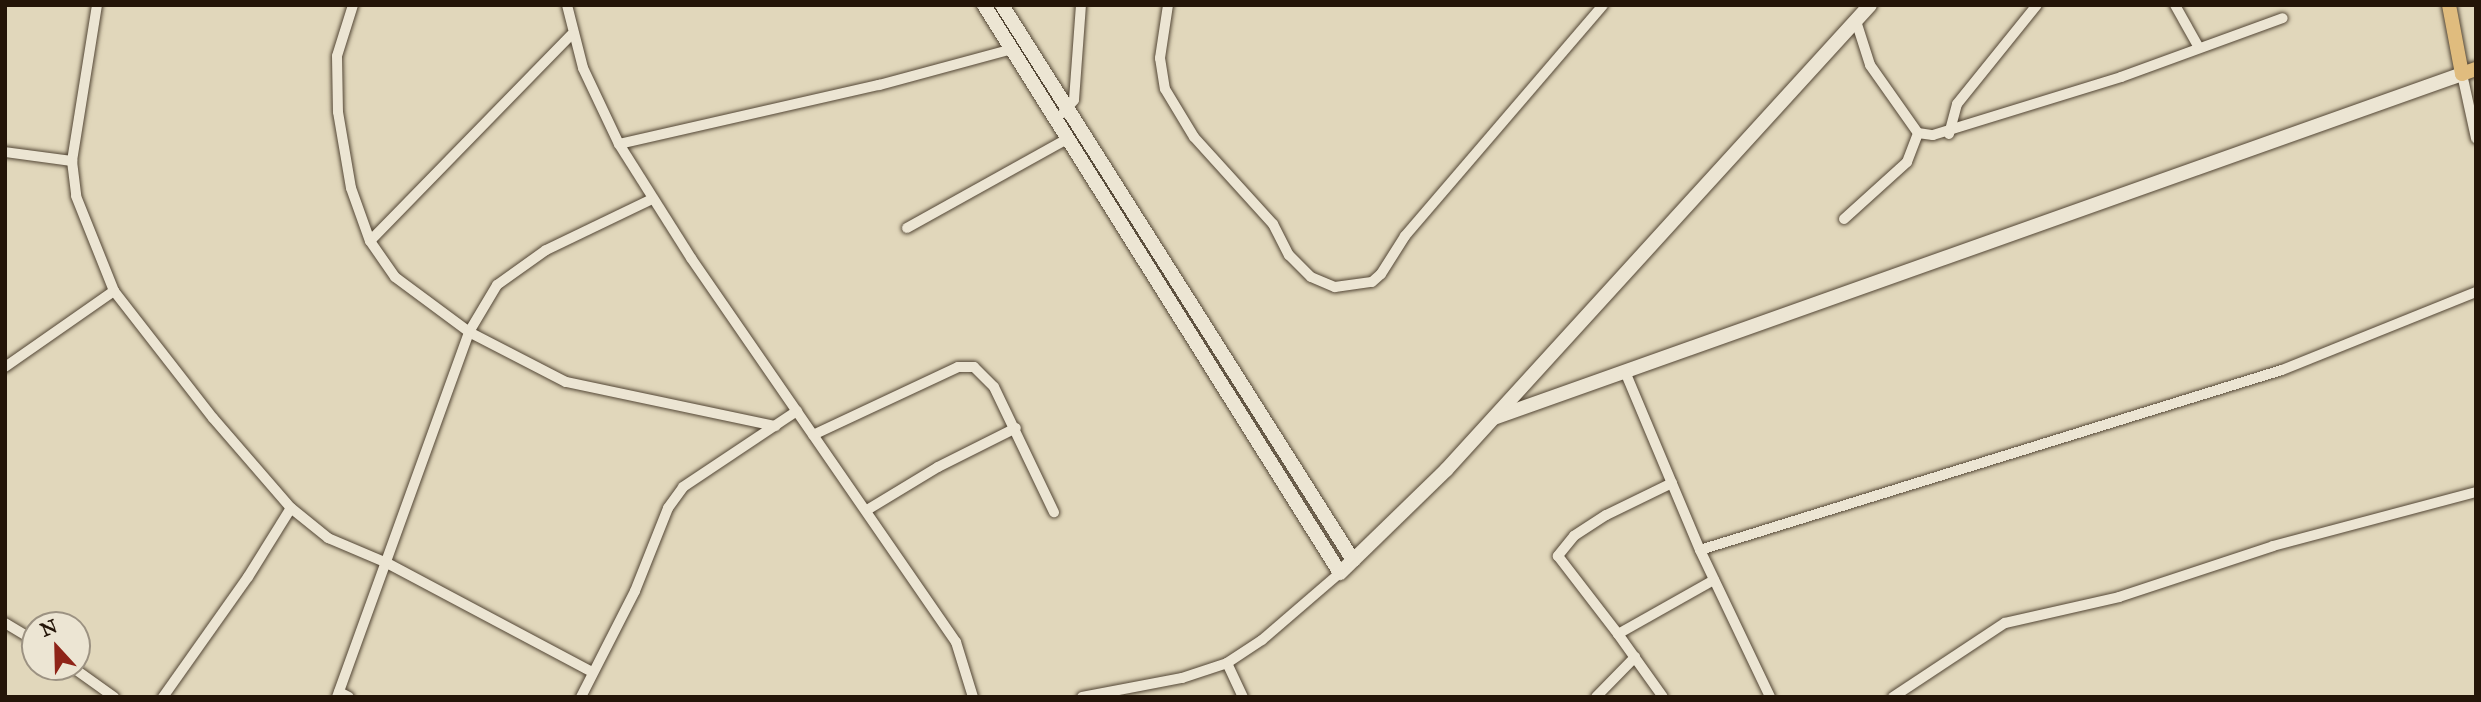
<!DOCTYPE html>
<html>
<head>
<meta charset="utf-8">
<style>
	body { margin:0 }
	#map { position:relative; width:2481px; height:702px; overflow:hidden; background:#e1d7bb; font-family:"IM FELL Great Primer",serif }
	div>[style] { position:absolute }
	.roads { filter:drop-shadow(0 0 2px #534635) drop-shadow(0 0 2px #534635) }
	.street>* { height:10px; margin:-5px; padding:0 5px; transform-origin:5px; border-radius:5px; background:#ece5d3 }
	.secondary>* { height:14px; margin:-7px; padding:0 7px; transform-origin:7px; border-radius:7px; background:#ece5d3 }
	.primary>* { height:14px; margin:-7px; padding:0 7px; transform-origin:7px; border-radius:7px; background:#e0bc7e }
	span { translate:-50% -50%; white-space:nowrap; text-align:center; line-height:1.15; -webkit-text-stroke:7px #ece5d3; paint-order:stroke }
	.frame { position:absolute; inset:0; border:7px solid #241508; pointer-events:none }
	.north { position:absolute; left:21px; top:611px; width:70px; height:70px; box-sizing:border-box; background:#ece5d3; border:2px solid #9c9282; border-radius:50%; rotate:338deg; font-size:19px; font-weight:700; line-height:28px; text-align:center; color:#241508 }
	.north::after { content:''; display:block; margin:auto; width:24px; height:32px; background:#8f2418; clip-path:polygon(50% 0,100% 100%,50% 72%,0 100%) }
</style>
</head>
<body>
<div id="map">
	<div class="roads">
		<div class="street">
			<i style="left:97px;top:5px;width:158px;rotate:99.1deg"></i>
			<i style="left:72px;top:161px;width:35px;rotate:83deg"></i>
			<i style="left:76px;top:196px;width:102px;rotate:68.2deg"></i>
			<i style="left:114px;top:291px;width:161px;rotate:52.1deg"></i>
			<i style="left:213px;top:418px;width:119px;rotate:49.1deg"></i>
			<i style="left:291px;top:508px;width:48px;rotate:39deg"></i>
			<i style="left:328px;top:538px;width:64px;rotate:23deg"></i>
			<i style="left:387px;top:563px;width:232px;rotate:28deg"></i>
			<i style="left:353px;top:5px;width:53px;rotate:107.4deg"></i>
			<i style="left:337px;top:56px;width:56px;rotate:89deg"></i>
			<i style="left:338px;top:112px;width:77px;rotate:80.3deg"></i>
			<i style="left:351px;top:188px;width:56px;rotate:70.3deg"></i>
			<i style="left:370px;top:241px;width:44px;rotate:55.2deg"></i>
			<i style="left:395px;top:277px;width:92px;rotate:36.6deg"></i>
			<i style="left:469px;top:332px;width:109px;rotate:27.3deg"></i>
			<i style="left:566px;top:382px;width:214px;rotate:11.9deg"></i>
			<i style="left:567px;top:5px;width:65px;rotate:75.7deg"></i>
			<i style="left:583px;top:68px;width:84px;rotate:64.7deg"></i>
			<i style="left:619px;top:144px;width:135px;rotate:57.7deg"></i>
			<i style="left:691px;top:258px;width:467px;rotate:55.4deg"></i>
			<i style="left:956px;top:642px;width:58px;rotate:72.8deg"></i>
			<i style="left:1168px;top:5px;width:54px;rotate:98.6deg"></i>
			<i style="left:1160px;top:58px;width:31px;rotate:81deg"></i>
			<i style="left:1165px;top:89px;width:56px;rotate:58.9deg"></i>
			<i style="left:1194px;top:137px;width:118px;rotate:47.8deg"></i>
			<i style="left:1273px;top:224px;width:35px;rotate:63deg"></i>
			<i style="left:1289px;top:255px;width:31px;rotate:45deg"></i>
			<i style="left:1311px;top:277px;width:26px;rotate:23deg"></i>
			<i style="left:1335px;top:287px;width:37px;rotate:-8deg"></i>
			<i style="left:1372px;top:282px;width:12px;rotate:-42deg"></i>
			<i style="left:1381px;top:274px;width:45px;rotate:-57.7deg"></i>
			<i style="left:1405px;top:236px;width:304px;rotate:-49.4deg"></i>
			<i style="left:2175px;top:5px;width:47px;rotate:60.7deg"></i>
			<i style="left:1856px;top:21px;width:46px;rotate:72.3deg"></i>
			<i style="left:1870px;top:65px;width:83px;rotate:54.8deg"></i>
			<i style="left:1918px;top:133px;width:15px;rotate:8deg"></i>
			<i style="left:1933px;top:135px;width:197px;rotate:-17.1deg"></i>
			<i style="left:2121px;top:77px;width:172px;rotate:-20deg"></i>
			<i style="left:2462px;top:74px;width:66px;rotate:77.7deg"></i>
			<i style="left:1063px;top:113px;width:17px;rotate:-50deg"></i>
			<i style="left:1074px;top:100px;width:95px;rotate:-85.8deg"></i>
			<i style="left:1949px;top:134px;width:31px;rotate:-75deg"></i>
			<i style="left:1957px;top:104px;width:127px;rotate:-51.1deg"></i>
			<i style="left:619px;top:144px;width:267px;rotate:-12.8deg"></i>
			<i style="left:879px;top:85px;width:138px;rotate:-15.1deg"></i>
			<i style="left:5px;top:152px;width:68px;rotate:7.7deg"></i>
			<i style="left:1844px;top:219px;width:85px;rotate:-42.1deg"></i>
			<i style="left:1907px;top:162px;width:31px;rotate:-69deg"></i>
			<i style="left:907px;top:228px;width:183px;rotate:-29.1deg"></i>
			<i style="left:370px;top:241px;width:288px;rotate:-45.7deg"></i>
			<i style="left:5px;top:367px;width:133px;rotate:-34.9deg"></i>
			<i style="left:1626px;top:374px;width:191px;rotate:67.2deg"></i>
			<i style="left:1700px;top:550px;width:163px;rotate:64.5deg"></i>
			<i style="left:813px;top:435px;width:160px;rotate:-25.1deg"></i>
			<i style="left:958px;top:367px;width:16px"></i>
			<i style="left:974px;top:367px;width:28px;rotate:45deg"></i>
			<i style="left:994px;top:387px;width:139px;rotate:64.4deg"></i>
			<i style="left:1672px;top:483px;width:73px;rotate:154.1deg"></i>
			<i style="left:1606px;top:515px;width:38px;rotate:147deg"></i>
			<i style="left:1574px;top:536px;width:26px;rotate:129deg"></i>
			<i style="left:1558px;top:556px;width:98px;rotate:52.4deg"></i>
			<i style="left:1618px;top:634px;width:110px;rotate:-29.4deg"></i>
			<i style="left:867px;top:510px;width:83px;rotate:-31.2deg"></i>
			<i style="left:938px;top:467px;width:87px;rotate:-26.6deg"></i>
			<i style="left:1700px;top:550px;width:609px;rotate:-17.19deg"></i>
			<i style="left:2282px;top:370px;width:209px;rotate:-21.9deg"></i>
			<i style="left:5px;top:623px;width:35px;rotate:31deg"></i>
			<i style="left:1618px;top:634px;width:77px;rotate:54.5deg"></i>
			<i style="left:1227px;top:663px;width:38px;rotate:65deg"></i>
			<i style="left:72px;top:667px;width:52px;rotate:35.5deg"></i>
			<i style="left:339px;top:692px;width:11px;rotate:27deg"></i>
			<i style="left:163px;top:697px;width:147px;rotate:-54.7deg"></i>
			<i style="left:248px;top:577px;width:81px;rotate:-58.1deg"></i>
			<i style="left:337px;top:697px;width:388px;rotate:-70.1deg"></i>
			<i style="left:469px;top:332px;width:55px;rotate:-59.2deg"></i>
			<i style="left:497px;top:285px;width:60px;rotate:-35.5deg"></i>
			<i style="left:546px;top:250px;width:118px;rotate:-25.7deg"></i>
			<i style="left:581px;top:697px;width:119px;rotate:-63deg"></i>
			<i style="left:635px;top:591px;width:89px;rotate:-68.3deg"></i>
			<i style="left:668px;top:508px;width:26px;rotate:-54deg"></i>
			<i style="left:683px;top:487px;width:137px;rotate:-33.7deg"></i>
			<i style="left:1082px;top:697px;width:102px;rotate:-10.8deg"></i>
			<i style="left:1182px;top:678px;width:47px;rotate:-18.4deg"></i>
			<i style="left:1227px;top:663px;width:42px;rotate:-33.3deg"></i>
			<i style="left:1262px;top:640px;width:103px;rotate:-40.7deg"></i>
			<i style="left:1596px;top:697px;width:56px;rotate:-45.7deg"></i>
			<i style="left:1893px;top:697px;width:134px;rotate:-33.5deg"></i>
			<i style="left:2005px;top:623px;width:117px;rotate:-12.8deg"></i>
			<i style="left:2119px;top:597px;width:162px;rotate:-18.3deg"></i>
			<i style="left:2273px;top:546px;width:210px;rotate:-14.9deg"></i>
		</div>
		<div class="secondary">
			<i style="left:984px;top:5px;width:670px;rotate:57.92deg"></i>
			<i style="left:1340px;top:573px;width:148px;rotate:-44.2deg"></i>
			<i style="left:1446px;top:470px;width:629px;rotate:-47.64deg"></i>
			<i style="left:1002px;top:5px;width:657px;rotate:57.69deg"></i>
			<i style="left:1494px;top:418px;width:1027px;rotate:-19.56deg"></i>
		</div>
		<div class="primary">
			<i style="left:2449px;top:5px;width:70px;rotate:79.3deg"></i>
			<i style="left:2462px;top:74px;width:15px;rotate:-20deg"></i>
		</div>
	</div>
	<div class="frame"></div>
	<div class="north">N</div>
</div>
</body>
</html>
